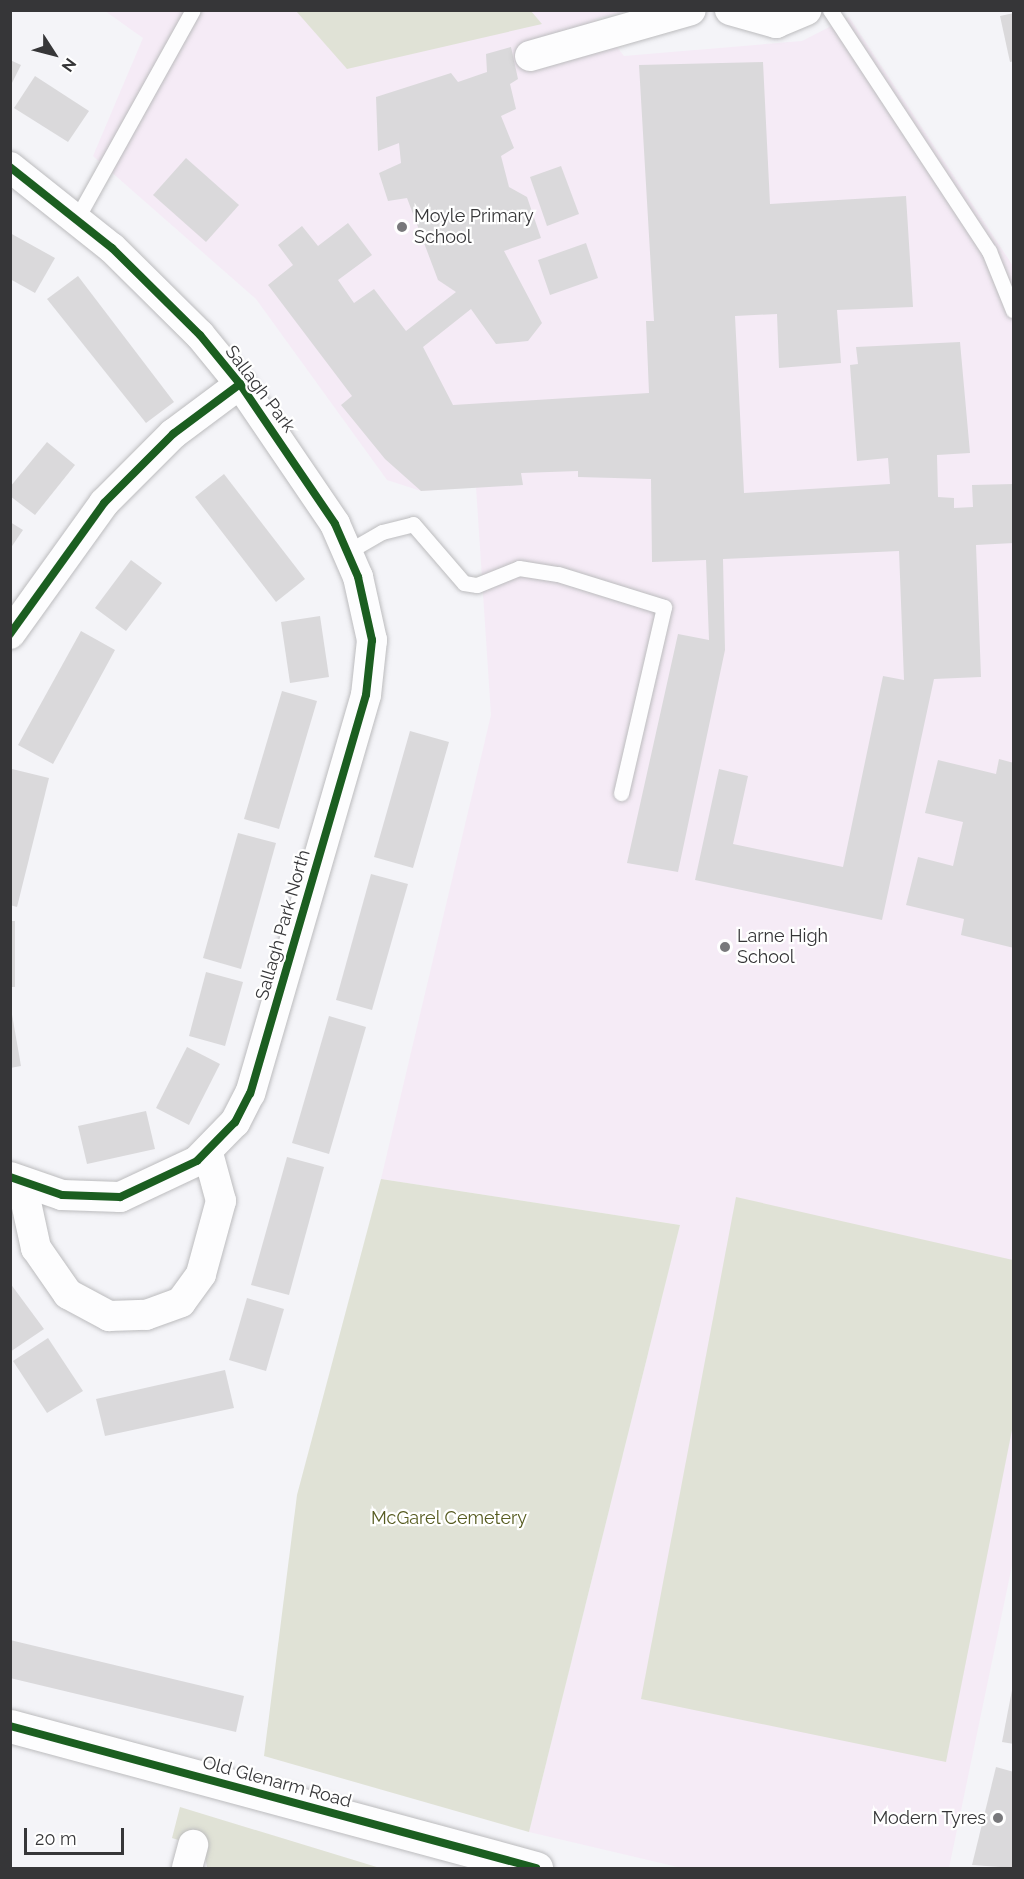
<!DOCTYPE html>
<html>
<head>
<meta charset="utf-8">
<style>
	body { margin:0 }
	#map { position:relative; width:1024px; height:1879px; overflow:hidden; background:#f4f4f8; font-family:Raleway,sans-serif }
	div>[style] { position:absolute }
	.education>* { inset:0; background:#f5ebf6 }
	.green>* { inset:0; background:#e0e2d6 }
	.building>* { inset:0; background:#dad9db }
	.roads { filter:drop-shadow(0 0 2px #bcbcbe) drop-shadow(0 0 2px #bcbcbe) }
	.lane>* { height:15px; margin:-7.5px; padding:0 7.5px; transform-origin:7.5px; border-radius:7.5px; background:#fdfdfe }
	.street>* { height:30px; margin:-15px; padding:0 15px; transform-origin:15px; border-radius:15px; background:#fdfdfe }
	.secondary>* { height:33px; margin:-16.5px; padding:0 16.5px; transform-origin:16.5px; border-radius:16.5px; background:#fdfdfe }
	.cycleway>* { height:8px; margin:-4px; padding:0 4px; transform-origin:4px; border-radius:4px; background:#1b5e20 }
	.dots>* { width:16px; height:16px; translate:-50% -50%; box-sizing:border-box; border:3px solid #fff; border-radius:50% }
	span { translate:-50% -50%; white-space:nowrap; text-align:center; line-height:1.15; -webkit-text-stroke:4.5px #fff; paint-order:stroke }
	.poi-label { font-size:18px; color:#363638 }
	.left { translate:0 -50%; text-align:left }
	.right { translate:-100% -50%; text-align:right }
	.street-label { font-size:18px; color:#363638 }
	.park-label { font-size:18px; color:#575c21 }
	.frame { position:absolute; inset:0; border:12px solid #363638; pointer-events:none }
	.north { position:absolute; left:24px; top:24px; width:60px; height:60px; -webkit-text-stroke:4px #fff; paint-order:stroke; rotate:126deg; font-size:16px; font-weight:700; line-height:24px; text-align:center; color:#363638 }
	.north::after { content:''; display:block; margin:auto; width:21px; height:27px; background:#363638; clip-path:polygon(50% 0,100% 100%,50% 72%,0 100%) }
	.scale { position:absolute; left:24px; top:1828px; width:100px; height:27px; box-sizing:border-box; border:3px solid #363638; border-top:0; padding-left:8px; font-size:18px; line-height:21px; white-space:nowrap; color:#363638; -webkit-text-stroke:4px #fff; paint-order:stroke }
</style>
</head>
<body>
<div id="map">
	<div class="education">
		<i style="clip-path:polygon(105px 11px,628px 11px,595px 19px,624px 56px,802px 41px,849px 17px,1013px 266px,1014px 1556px,949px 1868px,682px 1868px,529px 1832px,680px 1225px,381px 1179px,491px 715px,476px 487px,421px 491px,387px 480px,256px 299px,93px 156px,143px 38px)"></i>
	</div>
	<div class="green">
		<i style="clip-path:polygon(296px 11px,531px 11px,542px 24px,347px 69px)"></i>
		<i style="clip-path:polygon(381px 1179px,680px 1225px,529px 1832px,264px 1756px,297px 1495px)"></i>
		<i style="clip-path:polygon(736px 1197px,1013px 1260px,1013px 1425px,946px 1762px,641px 1699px)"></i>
		<i style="clip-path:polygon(180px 1807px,380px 1868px,207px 1868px,204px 1848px,172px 1838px)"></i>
	</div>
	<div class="building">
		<i style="clip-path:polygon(1014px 13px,1014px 61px,1010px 62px,1000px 16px)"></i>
		<i style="clip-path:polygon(511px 47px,518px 79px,510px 84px,516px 109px,501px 116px,514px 148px,501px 156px,509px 187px,527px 197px,541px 238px,504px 251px,542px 323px,528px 341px,496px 344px,471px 309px,423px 347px,453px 405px,649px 393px,646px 321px,654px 321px,639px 65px,763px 62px,770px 204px,906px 196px,913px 307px,837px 310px,841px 363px,779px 368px,777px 314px,735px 316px,744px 493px,890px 484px,888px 458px,857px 461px,850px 365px,858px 364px,856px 347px,960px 342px,970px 453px,937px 455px,938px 497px,954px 498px,954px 508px,973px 507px,972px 485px,1014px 484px,1014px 543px,976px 545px,981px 677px,934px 679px,882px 920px,695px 880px,719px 769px,748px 776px,733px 844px,843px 867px,883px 676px,904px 680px,899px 551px,723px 559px,725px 650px,678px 872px,627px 863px,678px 634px,709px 640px,706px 560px,652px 562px,651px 479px,578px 477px,578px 471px,521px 473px,523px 485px,421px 491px,385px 459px,341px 405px,352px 396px,268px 285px,293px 265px,278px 245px,302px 226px,318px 246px,348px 223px,372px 255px,338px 280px,354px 303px,374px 289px,406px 331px,456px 292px,438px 280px,407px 198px,388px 201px,379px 173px,401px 163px,399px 143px,378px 151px,376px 97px,451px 73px,458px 82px,487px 72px,486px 54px)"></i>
		<i style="clip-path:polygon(10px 60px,21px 65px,10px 87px)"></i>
		<i style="clip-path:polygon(35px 76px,89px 111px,68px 142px,14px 108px)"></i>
		<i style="clip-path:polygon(186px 158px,239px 205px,206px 242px,153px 195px)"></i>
		<i style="clip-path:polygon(561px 166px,579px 214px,547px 226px,530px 177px)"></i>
		<i style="clip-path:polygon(10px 233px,55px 258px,35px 293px,10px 279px)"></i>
		<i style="clip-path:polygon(586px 243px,598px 278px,550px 295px,538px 260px)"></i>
		<i style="clip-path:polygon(78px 276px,174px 402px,146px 423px,47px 299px)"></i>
		<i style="clip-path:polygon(47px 442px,75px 465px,35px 515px,10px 496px,10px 487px)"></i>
		<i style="clip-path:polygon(224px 474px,305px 579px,276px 602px,195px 497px)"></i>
		<i style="clip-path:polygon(10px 522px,23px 530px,10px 549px)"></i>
		<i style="clip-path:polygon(131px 560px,162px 583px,126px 631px,95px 608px)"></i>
		<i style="clip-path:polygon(320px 616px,329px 677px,290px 683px,281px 622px)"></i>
		<i style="clip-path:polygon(81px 631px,115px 650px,53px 764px,18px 745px)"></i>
		<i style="clip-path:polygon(282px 691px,317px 701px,279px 829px,244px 819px)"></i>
		<i style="clip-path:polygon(410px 731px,449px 742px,413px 868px,374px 857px)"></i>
		<i style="clip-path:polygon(999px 759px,1014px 763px,1014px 948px,961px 935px,964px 919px,906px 905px,918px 857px,953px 866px,963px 822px,925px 813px,938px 760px,996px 774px)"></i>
		<i style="clip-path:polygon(12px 769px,49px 778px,17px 907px,10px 905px)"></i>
		<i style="clip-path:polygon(238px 833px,276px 843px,241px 969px,203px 958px)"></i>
		<i style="clip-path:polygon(371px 874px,408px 884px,372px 1010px,336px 1000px)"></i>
		<i style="clip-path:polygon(10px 921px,15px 921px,15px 987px,10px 987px)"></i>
		<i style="clip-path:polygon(206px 972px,243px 982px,225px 1046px,189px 1036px)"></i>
		<i style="clip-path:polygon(10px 1003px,21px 1066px,10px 1068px)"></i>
		<i style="clip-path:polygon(329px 1016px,366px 1027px,329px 1154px,292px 1143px)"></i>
		<i style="clip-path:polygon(187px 1047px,220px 1064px,189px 1125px,156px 1108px)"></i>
		<i style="clip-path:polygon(146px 1111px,155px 1149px,87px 1164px,78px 1126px)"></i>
		<i style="clip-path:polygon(287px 1157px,324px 1167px,289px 1295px,251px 1285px)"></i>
		<i style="clip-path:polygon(10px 1283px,44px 1329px,10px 1352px)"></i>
		<i style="clip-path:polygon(247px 1298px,284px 1309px,266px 1371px,229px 1360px)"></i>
		<i style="clip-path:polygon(48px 1338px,83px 1391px,47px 1413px,13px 1361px)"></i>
		<i style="clip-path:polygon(225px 1370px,234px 1408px,105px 1436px,96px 1399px)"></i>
		<i style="clip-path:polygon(10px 1640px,244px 1696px,236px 1732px,10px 1678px)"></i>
		<i style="clip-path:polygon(1012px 1690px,1014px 1690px,1014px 1744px,1002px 1742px)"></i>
		<i style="clip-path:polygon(996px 1767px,1014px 1772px,1014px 1868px,972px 1865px)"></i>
	</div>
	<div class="roads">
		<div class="lane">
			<i style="left:830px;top:10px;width:289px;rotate:56.6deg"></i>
			<i style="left:989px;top:251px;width:64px;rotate:67.9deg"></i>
			<i style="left:77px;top:218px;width:238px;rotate:-60.9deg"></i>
			<i style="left:349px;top:551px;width:38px;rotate:-30deg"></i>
			<i style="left:382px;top:532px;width:32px;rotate:-14deg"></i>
			<i style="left:413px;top:524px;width:78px;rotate:49.2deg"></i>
			<i style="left:464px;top:583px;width:13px;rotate:9deg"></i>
			<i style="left:477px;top:585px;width:45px;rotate:-22deg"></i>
			<i style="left:519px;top:568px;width:39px;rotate:9deg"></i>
			<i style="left:558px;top:574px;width:111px;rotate:17.3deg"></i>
			<i style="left:664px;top:607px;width:191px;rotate:103deg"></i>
		</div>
		<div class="street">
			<i style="left:730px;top:10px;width:48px;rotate:15.8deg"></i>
			<i style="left:776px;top:23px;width:33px;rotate:-23deg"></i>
			<i style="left:530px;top:56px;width:167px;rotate:-15.9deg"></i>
			<i style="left:10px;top:167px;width:130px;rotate:38.5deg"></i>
			<i style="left:112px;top:248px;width:124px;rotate:44.7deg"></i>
			<i style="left:200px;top:335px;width:63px;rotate:50.8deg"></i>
			<i style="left:240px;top:384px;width:169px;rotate:55.8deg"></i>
			<i style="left:335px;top:524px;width:58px;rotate:66.5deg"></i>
			<i style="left:358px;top:577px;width:65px;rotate:77.5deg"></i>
			<i style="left:372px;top:640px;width:55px;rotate:96.2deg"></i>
			<i style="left:366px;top:695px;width:415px;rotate:106.2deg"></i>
			<i style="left:250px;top:1093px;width:33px;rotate:117deg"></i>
			<i style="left:235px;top:1122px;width:54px;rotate:134.3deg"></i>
			<i style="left:197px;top:1161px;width:85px;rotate:154.9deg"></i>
			<i style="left:120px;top:1197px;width:58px;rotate:-178deg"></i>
			<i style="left:62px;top:1195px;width:55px;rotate:-160.9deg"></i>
			<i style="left:10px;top:634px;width:161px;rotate:-54.3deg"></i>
			<i style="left:104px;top:503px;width:98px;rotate:-45deg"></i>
			<i style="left:173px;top:434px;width:84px;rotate:-36.7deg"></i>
			<i style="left:22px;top:1184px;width:66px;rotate:77.7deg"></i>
			<i style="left:36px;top:1248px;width:56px;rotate:55.2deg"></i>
			<i style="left:68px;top:1294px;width:47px;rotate:28.2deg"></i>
			<i style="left:109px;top:1316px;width:37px;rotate:-2deg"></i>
			<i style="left:146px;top:1315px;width:37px;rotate:-20deg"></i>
			<i style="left:181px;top:1302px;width:34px;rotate:-54deg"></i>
			<i style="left:201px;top:1274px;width:76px;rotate:-74.7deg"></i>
			<i style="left:221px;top:1201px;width:50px;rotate:-105.2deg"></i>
			<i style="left:187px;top:1868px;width:24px;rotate:-75deg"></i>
		</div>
		<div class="secondary">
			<i style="left:10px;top:1726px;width:545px;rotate:15.11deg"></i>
		</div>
	</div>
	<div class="cycleway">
		<i style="left:10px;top:167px;width:130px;rotate:38.5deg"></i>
		<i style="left:112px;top:248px;width:124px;rotate:44.7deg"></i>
		<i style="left:200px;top:335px;width:63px;rotate:50.8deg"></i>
		<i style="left:240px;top:384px;width:169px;rotate:55.8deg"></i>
		<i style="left:335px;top:524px;width:58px;rotate:66.5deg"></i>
		<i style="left:358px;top:577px;width:65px;rotate:77.5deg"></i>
		<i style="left:372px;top:640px;width:55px;rotate:96.2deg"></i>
		<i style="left:366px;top:695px;width:415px;rotate:106.2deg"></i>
		<i style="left:250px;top:1093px;width:33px;rotate:117deg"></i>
		<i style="left:235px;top:1122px;width:54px;rotate:134.3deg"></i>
		<i style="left:197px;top:1161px;width:85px;rotate:154.9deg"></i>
		<i style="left:120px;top:1197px;width:58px;rotate:-178deg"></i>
		<i style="left:62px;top:1195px;width:55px;rotate:-160.9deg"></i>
		<i style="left:10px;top:634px;width:161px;rotate:-54.3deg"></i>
		<i style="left:104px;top:503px;width:98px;rotate:-45deg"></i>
		<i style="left:173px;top:434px;width:84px;rotate:-36.7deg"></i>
		<i style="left:10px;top:1726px;width:545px;rotate:15.11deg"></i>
	</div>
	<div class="dots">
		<i style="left:402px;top:227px;background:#78787b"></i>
		<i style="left:725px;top:947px;background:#78787b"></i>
		<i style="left:998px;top:1818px;background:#78787b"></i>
	</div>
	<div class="poi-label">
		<span class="left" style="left:414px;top:227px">Moyle Primary<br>School</span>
		<span class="left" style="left:737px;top:947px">Larne High<br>School</span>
		<span class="right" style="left:986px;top:1818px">Modern Tyres</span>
	</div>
	<div class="street-label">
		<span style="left:260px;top:389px;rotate:53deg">Sallagh Park</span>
		<span style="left:283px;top:925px;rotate:-74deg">Sallagh Park North</span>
		<span style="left:277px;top:1782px;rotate:15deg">Old Glenarm Road</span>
	</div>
	<div class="park-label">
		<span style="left:449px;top:1518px">McGarel Cemetery</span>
	</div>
	<div class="frame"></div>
	<div class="north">N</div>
	<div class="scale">20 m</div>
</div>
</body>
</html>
